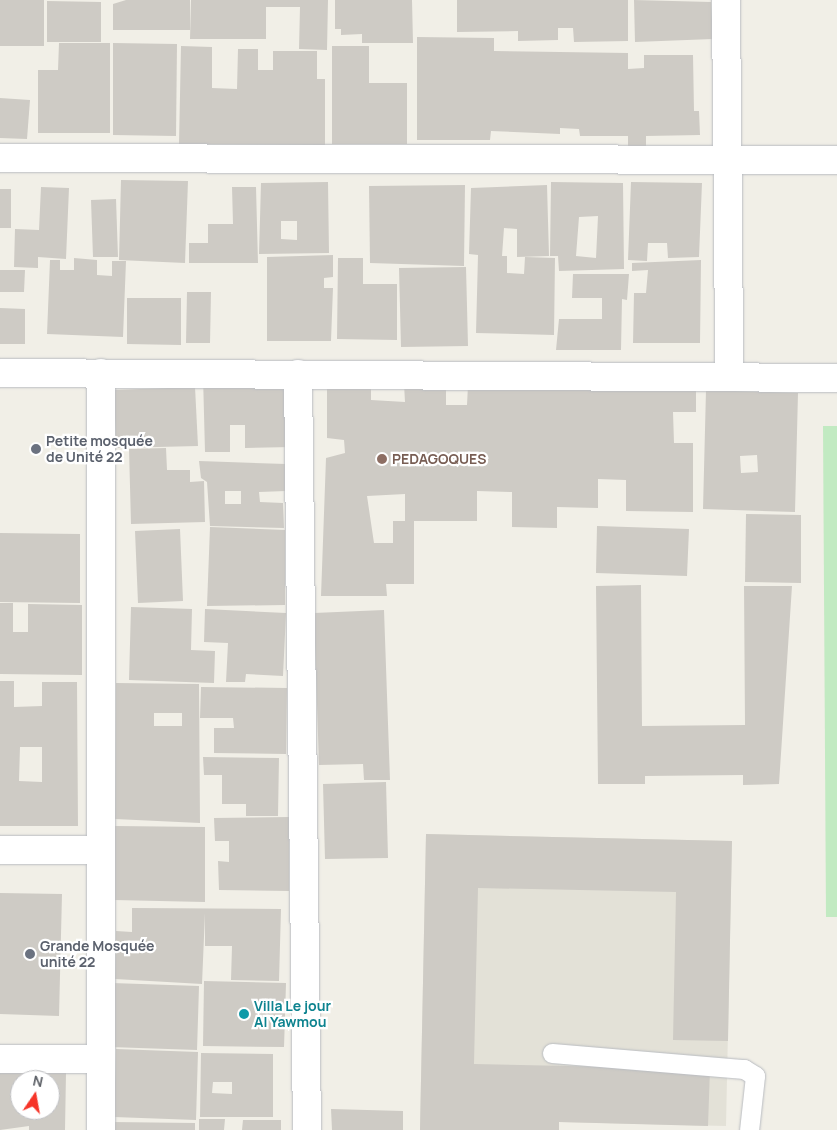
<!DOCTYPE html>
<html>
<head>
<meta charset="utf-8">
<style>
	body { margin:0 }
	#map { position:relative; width:837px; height:1130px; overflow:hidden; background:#f1efe7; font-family:Manrope,sans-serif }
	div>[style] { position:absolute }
	.education>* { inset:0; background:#e3e1d7 }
	.green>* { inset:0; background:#c2eac2 }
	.building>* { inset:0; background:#cecbc5 }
	.roads { filter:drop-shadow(0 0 1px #b9bcc1) drop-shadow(0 0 1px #b9bcc1) }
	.lane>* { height:19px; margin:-9.5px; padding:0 9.5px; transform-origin:9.5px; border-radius:9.5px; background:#fff }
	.street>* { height:28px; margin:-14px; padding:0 14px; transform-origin:14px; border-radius:14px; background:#fff }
	.dots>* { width:14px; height:14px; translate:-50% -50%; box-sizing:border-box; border:2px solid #fff; border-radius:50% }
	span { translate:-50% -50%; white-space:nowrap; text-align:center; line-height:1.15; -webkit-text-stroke:4.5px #fff; paint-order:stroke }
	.worship-label { font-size:14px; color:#5b616d; font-weight:700 }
	.left { translate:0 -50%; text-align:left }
	.education-label { font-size:14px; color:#785e54; font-weight:700 }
	.culture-label { font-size:14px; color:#0d838f; font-weight:700 }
	.north { position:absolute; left:10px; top:1070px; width:50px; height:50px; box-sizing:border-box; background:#fff; border:1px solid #bfc0c3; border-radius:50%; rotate:12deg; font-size:14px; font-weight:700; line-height:20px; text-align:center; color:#5e6268 }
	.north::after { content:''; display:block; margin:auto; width:18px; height:22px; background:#f63428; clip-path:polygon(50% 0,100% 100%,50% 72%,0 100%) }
</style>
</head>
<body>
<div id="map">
	<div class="education">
		<i style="clip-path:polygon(426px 834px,732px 841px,726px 1126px,559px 1122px,420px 1130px)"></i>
	</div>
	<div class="green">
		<i style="clip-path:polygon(823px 426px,837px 426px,837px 917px,826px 917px)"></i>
	</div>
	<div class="building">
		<i style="clip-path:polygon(0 0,44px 0,44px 46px,0 46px)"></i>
		<i style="clip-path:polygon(126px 0,190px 0,190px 30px,113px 30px,113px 4px)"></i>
		<i style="clip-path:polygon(191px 0,328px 0,327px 50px,299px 49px,300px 7px,266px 7px,266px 39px,190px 39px)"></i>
		<i style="clip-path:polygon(335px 0,412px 0,413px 43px,362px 43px,362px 34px,341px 35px,341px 29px,335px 29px)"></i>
		<i style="clip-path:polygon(457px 0,628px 0,628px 41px,574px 42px,573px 28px,558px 28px,558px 40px,518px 41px,518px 31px,457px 32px)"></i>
		<i style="clip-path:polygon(634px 0,711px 2px,713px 39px,635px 42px)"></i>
		<i style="clip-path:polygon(47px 1px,101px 2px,101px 42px,47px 42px)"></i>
		<i style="clip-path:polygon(417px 37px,494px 38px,494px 51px,628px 53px,628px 69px,644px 68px,644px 55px,693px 55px,694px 111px,699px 111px,700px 135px,646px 136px,646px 148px,628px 148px,628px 136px,580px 136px,579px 129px,560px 128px,560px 134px,491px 131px,490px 140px,417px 140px)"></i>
		<i style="clip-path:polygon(59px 43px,110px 43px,110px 133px,38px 133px,38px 70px,58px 70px)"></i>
		<i style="clip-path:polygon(113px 43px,177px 44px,176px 136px,113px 135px)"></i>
		<i style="clip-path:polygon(181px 46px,212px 47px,212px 88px,237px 89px,238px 49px,258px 49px,258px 70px,273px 70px,273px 51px,317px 51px,317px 79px,325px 79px,325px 145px,179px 144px)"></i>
		<i style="clip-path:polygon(332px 46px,369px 46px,369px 83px,407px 83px,407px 144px,332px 144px)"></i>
		<i style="clip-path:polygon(0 98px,30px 100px,27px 139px,0 138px)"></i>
		<i style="clip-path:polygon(121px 180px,188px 181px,185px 263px,119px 260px)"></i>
		<i style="clip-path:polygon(evenodd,328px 182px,329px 253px,259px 254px,261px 183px,328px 182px,281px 221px,297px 221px,297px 240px,281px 239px,281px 221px)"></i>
		<i style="clip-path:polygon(evenodd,551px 182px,623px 183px,624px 269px,559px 271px,558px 256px,550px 256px,551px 182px,598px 216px,596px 258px,576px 256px,579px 217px,598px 216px)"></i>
		<i style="clip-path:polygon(631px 182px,702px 183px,699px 257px,668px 258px,667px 243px,648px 243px,647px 261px,628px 260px)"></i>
		<i style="clip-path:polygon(465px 185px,464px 266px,370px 263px,369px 186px)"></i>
		<i style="clip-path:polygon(547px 185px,549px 256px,517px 257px,517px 229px,504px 228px,502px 256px,507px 256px,507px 273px,524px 274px,525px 257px,555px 258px,554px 335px,476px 333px,478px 255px,469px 254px,471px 188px)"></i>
		<i style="clip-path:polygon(41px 187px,69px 188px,66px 259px,38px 257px,38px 268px,14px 267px,15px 229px,39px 230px)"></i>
		<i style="clip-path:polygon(232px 187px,256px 187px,258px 263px,189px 263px,189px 243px,208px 243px,208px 224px,233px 224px)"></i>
		<i style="clip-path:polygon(0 189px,11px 189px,11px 228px,0 228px)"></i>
		<i style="clip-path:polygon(116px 199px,118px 257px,93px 257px,91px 200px)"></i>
		<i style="clip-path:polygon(333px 255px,333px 277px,324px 278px,324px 288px,333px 288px,331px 341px,267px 341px,267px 257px)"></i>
		<i style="clip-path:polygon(74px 258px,97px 260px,97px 275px,112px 276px,112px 261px,126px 261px,123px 337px,47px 334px,50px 260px,60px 260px,60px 270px,74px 270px)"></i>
		<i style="clip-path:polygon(338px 258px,363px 258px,363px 284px,397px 284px,397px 340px,337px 339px)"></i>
		<i style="clip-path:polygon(701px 260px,700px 343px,633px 343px,634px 293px,646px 293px,648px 270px,632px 271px,632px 263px)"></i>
		<i style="clip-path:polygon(466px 267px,468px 346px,401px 347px,399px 268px)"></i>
		<i style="clip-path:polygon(0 270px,25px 270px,24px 292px,0 292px)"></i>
		<i style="clip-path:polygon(573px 274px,629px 274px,627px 300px,622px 299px,621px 350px,556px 350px,559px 319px,602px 319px,602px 298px,572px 298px)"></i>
		<i style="clip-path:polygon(187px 292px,211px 292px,210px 343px,186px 343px)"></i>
		<i style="clip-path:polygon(127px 298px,181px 298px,181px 345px,127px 344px)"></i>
		<i style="clip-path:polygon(0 308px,25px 309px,25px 344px,0 344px)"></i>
		<i style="clip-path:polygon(203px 376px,291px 376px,292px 447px,245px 448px,245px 425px,230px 425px,230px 452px,205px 452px)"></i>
		<i style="clip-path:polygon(evenodd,404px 384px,446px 384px,446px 405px,467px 405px,468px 385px,696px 385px,696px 412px,673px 412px,674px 443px,693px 443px,693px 512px,626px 511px,626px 480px,598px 479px,598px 508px,557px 507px,557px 528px,512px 527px,512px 492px,477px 491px,477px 521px,414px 521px,414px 584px,386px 584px,387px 596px,321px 596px,326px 458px,345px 453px,344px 440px,327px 438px,327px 385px,371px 385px,371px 400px,405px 402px,404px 384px,405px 494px,405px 521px,393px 521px,393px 543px,374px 543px,367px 496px,405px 494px)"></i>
		<i style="clip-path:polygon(195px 387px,198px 446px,116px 448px,114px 390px)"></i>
		<i style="clip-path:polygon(evenodd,706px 390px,798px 393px,795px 512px,703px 509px,706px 390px,757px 455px,758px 472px,741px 473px,740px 456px,757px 455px)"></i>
		<i style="clip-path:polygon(166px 448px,167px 470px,190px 470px,190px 482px,204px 481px,205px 522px,131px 524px,129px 449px)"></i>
		<i style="clip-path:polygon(evenodd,199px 461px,286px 464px,286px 491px,259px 492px,260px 502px,283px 503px,284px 528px,210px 526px,207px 482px,201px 478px,199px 461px,225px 491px,241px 491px,241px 504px,225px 504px,225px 491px)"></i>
		<i style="clip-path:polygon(746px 514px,801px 515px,801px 583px,745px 582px)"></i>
		<i style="clip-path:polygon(597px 526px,689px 529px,687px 576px,596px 573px)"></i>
		<i style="clip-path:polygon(210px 527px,285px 530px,285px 605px,207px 606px)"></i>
		<i style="clip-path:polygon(180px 529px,183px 601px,138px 603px,135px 531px)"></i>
		<i style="clip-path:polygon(0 533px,80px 534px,80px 603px,0 602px)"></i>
		<i style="clip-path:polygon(641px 585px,642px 726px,745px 725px,744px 586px,792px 586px,779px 784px,743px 785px,743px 775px,645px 776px,645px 784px,598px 784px,596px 586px)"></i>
		<i style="clip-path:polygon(0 603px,13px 603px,13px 632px,28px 632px,28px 604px,82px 605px,82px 675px,0 674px)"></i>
		<i style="clip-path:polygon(131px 607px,192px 609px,191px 650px,215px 651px,214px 683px,129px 680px)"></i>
		<i style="clip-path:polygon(205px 609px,286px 613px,283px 676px,246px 674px,245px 682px,226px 682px,228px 643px,204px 642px)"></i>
		<i style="clip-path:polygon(384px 610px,390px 780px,364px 780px,363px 764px,319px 765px,314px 613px)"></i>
		<i style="clip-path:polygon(evenodd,0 681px,14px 681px,14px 707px,42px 706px,42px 682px,77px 682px,78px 826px,0 826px,0 681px,20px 747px,42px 747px,42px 782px,19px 781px,20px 747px)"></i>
		<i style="clip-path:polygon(evenodd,116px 683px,199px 684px,200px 823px,115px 819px,116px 683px,154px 713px,182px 713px,182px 726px,154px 726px,154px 713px)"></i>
		<i style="clip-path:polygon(201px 687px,287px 688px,286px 754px,214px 753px,214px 728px,234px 728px,233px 718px,200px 718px)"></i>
		<i style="clip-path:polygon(203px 757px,279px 758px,278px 816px,246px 816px,246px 804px,222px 804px,222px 775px,204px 775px)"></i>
		<i style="clip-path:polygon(386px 782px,388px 858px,325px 859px,323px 784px)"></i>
		<i style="clip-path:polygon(289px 817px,289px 891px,219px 890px,218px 861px,229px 862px,229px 841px,215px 841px,214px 818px)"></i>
		<i style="clip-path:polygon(115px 826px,205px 827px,205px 902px,114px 900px)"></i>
		<i style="clip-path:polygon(426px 834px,732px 841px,728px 1041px,673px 1040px,676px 892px,478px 888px,474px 1064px,710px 1069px,708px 1126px,559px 1122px,559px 1130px,420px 1130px)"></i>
		<i style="clip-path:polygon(0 893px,62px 894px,59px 1016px,0 1014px)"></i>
		<i style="clip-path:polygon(132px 908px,281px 909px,279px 981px,231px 980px,232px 946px,205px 946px,205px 913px,202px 984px,115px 979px,116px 931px,132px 932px)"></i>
		<i style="clip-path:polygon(204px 981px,286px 983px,284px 1047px,203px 1046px)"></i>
		<i style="clip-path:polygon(112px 983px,199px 986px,197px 1050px,110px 1047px)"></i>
		<i style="clip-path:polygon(116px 1049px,198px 1052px,196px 1120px,114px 1117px)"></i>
		<i style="clip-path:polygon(evenodd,201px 1053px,273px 1054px,273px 1117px,200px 1117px,201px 1053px,213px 1082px,232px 1082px,232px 1094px,212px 1093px,213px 1082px)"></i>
		<i style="clip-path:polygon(evenodd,0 1072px,66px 1073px,65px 1130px,29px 1130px,29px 1126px,0 1130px,0 1072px,20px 1080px,50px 1080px,50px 1110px,20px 1110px,20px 1080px)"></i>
		<i style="clip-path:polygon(331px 1109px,403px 1111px,403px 1130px,332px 1130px)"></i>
		<i style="clip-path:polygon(199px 1119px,225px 1119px,224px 1130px,199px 1130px)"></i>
		<i style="clip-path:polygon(243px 1120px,281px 1120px,281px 1130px,242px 1130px)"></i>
		<i style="clip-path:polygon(112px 1122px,195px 1123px,195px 1130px,112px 1130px)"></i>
	</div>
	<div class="roads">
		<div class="lane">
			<i style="left:552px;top:1053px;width:193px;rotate:4.8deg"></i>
			<i style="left:744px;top:1069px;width:13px;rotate:32deg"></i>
			<i style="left:755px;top:1076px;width:54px;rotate:96.3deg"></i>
		</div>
		<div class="street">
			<i style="left:726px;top:0;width:377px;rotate:89.5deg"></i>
			<i style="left:0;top:158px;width:837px;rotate:0.14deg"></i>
			<i style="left:0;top:373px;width:837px;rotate:0.34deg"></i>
			<i style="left:298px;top:374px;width:756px;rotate:89.32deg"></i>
			<i style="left:0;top:850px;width:101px"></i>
			<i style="left:0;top:1059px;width:101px"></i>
			<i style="left:101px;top:1130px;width:757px;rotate:-90deg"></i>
		</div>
	</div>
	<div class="dots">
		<i style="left:36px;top:449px;background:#6b7280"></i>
		<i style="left:382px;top:459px;background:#8d6e63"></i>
		<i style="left:30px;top:954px;background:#6b7280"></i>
		<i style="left:244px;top:1014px;background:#0f9aa8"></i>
	</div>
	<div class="worship-label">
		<span class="left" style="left:46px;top:449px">Petite mosquée<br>de Unité 22</span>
		<span class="left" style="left:40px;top:954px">Grande Mosquée<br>unité 22</span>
	</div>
	<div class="education-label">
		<span class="left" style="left:392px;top:459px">PEDAGOQUES</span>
	</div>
	<div class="culture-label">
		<span class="left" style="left:254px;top:1014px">Villa Le jour<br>Al Yawmou</span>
	</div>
	<div class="north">N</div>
</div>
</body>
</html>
